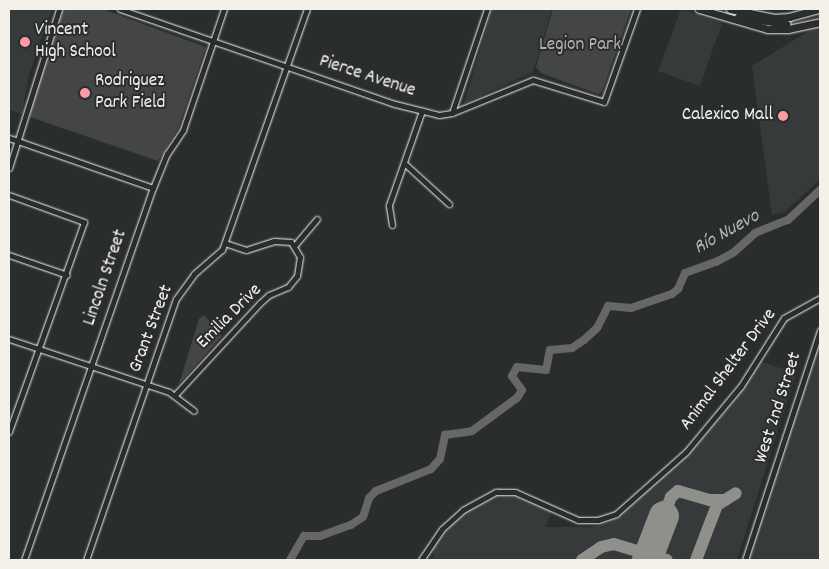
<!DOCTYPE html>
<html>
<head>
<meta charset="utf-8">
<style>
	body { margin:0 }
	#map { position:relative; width:829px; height:569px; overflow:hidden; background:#2a2d2e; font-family:Dekko,sans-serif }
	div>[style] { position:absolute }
	.built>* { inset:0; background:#373a3a }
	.green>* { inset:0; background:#444645 }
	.river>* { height:8px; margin:-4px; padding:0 4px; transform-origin:4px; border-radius:4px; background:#676866 }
	.taxiway>* { height:12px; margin:-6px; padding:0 6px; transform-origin:6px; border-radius:6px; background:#8f8f8b }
	.runway>* { height:30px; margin:-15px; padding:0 15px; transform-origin:15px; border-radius:15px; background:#8f8f8b }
	.roads { filter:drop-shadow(0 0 1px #f4f1e8) drop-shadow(0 0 1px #f4f1e8) }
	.minor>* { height:5px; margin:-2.5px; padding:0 2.5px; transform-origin:2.5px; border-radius:2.5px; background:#2a2d2e }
	.major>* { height:7px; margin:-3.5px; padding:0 3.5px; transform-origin:3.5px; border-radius:3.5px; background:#2a2d2e }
	.dots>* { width:14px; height:14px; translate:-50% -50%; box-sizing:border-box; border:2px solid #2a2d2e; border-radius:50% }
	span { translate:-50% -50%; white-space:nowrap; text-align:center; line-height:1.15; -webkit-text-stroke:4px #2a2d2e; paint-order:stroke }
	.poi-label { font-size:19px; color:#f4f1e8 }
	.left { translate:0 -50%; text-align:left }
	.right { translate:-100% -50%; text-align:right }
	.park-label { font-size:19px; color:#b6b5af }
	.street-label { font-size:19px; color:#f4f1e8 }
	.water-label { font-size:20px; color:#b5b3ae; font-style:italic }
	.frame { position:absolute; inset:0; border:10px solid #f4f1e8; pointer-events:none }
</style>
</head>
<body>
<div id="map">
	<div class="built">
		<i style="clip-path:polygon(9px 9px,52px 9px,29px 75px,22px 114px,9px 110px)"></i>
		<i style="clip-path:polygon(492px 9px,552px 9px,533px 72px,464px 104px)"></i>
		<i style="clip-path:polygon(681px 9px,722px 23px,700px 86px,658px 71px)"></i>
		<i style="clip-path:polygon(820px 24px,820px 179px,785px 212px,772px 215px,752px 66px)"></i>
		<i style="clip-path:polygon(820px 330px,820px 560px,745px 560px)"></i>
		<i style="clip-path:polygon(759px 361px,796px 373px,737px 560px,433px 560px,433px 546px,452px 523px,470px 508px,498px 495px,516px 496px,551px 512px,546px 527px,592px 527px,616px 519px,690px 452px,733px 402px)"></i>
	</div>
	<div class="green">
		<i style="clip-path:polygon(64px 9px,102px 9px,206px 47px,178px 129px,158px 161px,30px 117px,34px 95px)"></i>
		<i style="clip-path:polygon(553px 9px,631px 9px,602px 92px,598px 94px,541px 73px,536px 67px)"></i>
		<i style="clip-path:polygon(204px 315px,222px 336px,179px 384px,199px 319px)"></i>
	</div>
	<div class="river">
		<i style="left:290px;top:560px;width:28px;rotate:-60deg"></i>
		<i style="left:304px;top:536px;width:16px"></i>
		<i style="left:320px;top:536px;width:33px;rotate:-20deg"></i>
		<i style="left:351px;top:525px;width:14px;rotate:-34deg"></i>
		<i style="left:363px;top:517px;width:20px;rotate:-72deg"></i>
		<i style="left:369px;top:498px;width:10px;rotate:-45deg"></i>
		<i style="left:376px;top:491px;width:59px;rotate:-21.8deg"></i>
		<i style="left:431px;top:469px;width:13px;rotate:-48deg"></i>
		<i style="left:440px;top:459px;width:25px;rotate:-78deg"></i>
		<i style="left:445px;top:435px;width:27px;rotate:-8deg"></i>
		<i style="left:472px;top:431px;width:56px;rotate:-36.3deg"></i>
		<i style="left:517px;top:398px;width:9px;rotate:-58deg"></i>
		<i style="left:522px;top:390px;width:17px;rotate:-126deg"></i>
		<i style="left:512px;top:376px;width:10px;rotate:-61deg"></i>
		<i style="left:517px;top:367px;width:29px;rotate:6deg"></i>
		<i style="left:546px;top:370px;width:20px;rotate:-79deg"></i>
		<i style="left:550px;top:350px;width:22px;rotate:-5deg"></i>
		<i style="left:572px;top:348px;width:14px;rotate:-34deg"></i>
		<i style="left:584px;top:340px;width:18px;rotate:-43deg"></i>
		<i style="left:597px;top:328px;width:25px;rotate:-63deg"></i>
		<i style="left:608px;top:306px;width:23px;rotate:5deg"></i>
		<i style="left:631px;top:308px;width:43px;rotate:-18.9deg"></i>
		<i style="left:672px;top:294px;width:8px;rotate:-40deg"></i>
		<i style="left:678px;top:289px;width:17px;rotate:-66deg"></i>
		<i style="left:685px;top:273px;width:33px;rotate:-20deg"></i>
		<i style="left:716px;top:262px;width:19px;rotate:-28deg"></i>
		<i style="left:733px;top:253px;width:30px;rotate:-42deg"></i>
		<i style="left:755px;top:233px;width:35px;rotate:-22deg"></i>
		<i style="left:788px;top:220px;width:44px;rotate:-43.2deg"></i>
	</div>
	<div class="taxiway">
		<i style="left:664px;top:516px;width:20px;rotate:-70deg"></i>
		<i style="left:671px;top:497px;width:9px;rotate:-41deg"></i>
		<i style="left:678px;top:491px;width:32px;rotate:16deg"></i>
		<i style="left:709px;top:500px;width:16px"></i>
		<i style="left:582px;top:560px;width:23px;rotate:-34deg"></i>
		<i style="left:601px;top:547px;width:13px;rotate:-13deg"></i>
		<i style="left:614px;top:544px;width:55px;rotate:16.8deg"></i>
		<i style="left:696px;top:560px;width:59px;rotate:-69.1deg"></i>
		<i style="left:717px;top:505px;width:22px;rotate:-32deg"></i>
	</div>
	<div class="runway">
		<i style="left:647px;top:560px;width:47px;rotate:-68.9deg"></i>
	</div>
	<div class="roads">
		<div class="minor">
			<i style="left:120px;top:9px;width:291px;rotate:19.1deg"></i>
			<i style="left:395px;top:104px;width:45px;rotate:14deg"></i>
			<i style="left:439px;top:115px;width:13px;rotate:-9deg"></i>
			<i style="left:452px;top:113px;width:87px;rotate:-22.2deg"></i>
			<i style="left:533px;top:80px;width:74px;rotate:17.2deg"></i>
			<i style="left:604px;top:102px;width:99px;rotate:-70.5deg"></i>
			<i style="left:452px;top:113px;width:110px;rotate:-71.4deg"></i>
			<i style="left:9px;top:138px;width:152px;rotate:19.1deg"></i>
			<i style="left:404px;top:163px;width:61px;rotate:42.3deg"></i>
			<i style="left:9px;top:168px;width:167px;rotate:-72.5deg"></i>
			<i style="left:9px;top:195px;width:80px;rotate:19.8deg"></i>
			<i style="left:84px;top:222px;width:223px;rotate:109.7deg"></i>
			<i style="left:392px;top:225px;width:20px;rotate:-99deg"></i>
			<i style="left:389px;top:205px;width:100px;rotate:-70.7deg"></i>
			<i style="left:295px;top:245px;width:34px;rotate:-50deg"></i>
			<i style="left:9px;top:255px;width:61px;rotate:19deg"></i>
			<i style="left:9px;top:339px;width:169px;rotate:18.3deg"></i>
			<i style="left:169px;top:392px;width:31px;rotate:37deg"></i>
			<i style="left:175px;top:395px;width:125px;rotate:-47.3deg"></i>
			<i style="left:260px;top:303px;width:12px;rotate:-42deg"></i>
			<i style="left:269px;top:295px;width:21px;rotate:-23deg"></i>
			<i style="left:288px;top:287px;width:14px;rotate:-51deg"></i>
			<i style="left:297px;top:276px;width:19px;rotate:-81deg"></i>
			<i style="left:300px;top:257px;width:17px;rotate:-121deg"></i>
			<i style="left:291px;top:242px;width:17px;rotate:-177deg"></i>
			<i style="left:274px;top:241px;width:29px;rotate:162deg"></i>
			<i style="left:246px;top:250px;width:22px;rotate:-162deg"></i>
			<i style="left:24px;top:560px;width:394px;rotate:-70.9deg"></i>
			<i style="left:153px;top:188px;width:37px;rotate:-68deg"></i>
			<i style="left:167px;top:154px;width:29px;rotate:-56deg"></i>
			<i style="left:183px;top:130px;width:128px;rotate:-71.3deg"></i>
			<i style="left:86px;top:560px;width:276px;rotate:-71deg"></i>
			<i style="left:176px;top:299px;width:31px;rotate:-54deg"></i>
			<i style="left:194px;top:274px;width:37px;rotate:-41deg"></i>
			<i style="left:222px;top:250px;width:256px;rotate:-70.6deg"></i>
			<i style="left:421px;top:560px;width:37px;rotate:-56deg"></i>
			<i style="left:442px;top:529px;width:28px;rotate:-42deg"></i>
			<i style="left:463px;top:510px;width:38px;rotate:-29deg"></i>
			<i style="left:496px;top:492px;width:19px"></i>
			<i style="left:515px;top:492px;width:69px;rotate:24deg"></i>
			<i style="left:578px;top:520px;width:20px"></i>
			<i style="left:598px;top:520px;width:19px;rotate:-18deg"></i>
			<i style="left:616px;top:514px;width:94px;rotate:-41.5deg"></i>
			<i style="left:686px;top:452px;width:86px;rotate:-50.2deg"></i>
			<i style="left:741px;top:386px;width:80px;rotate:-57.7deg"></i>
			<i style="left:784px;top:318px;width:41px;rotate:-29.1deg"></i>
			<i style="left:745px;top:560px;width:242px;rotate:-71.9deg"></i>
		</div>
		<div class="major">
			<i style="left:699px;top:9px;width:72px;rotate:16.2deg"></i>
			<i style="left:768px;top:29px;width:20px"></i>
			<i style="left:788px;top:29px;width:33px;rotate:-12deg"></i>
			<i style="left:730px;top:9px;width:45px;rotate:11.6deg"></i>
			<i style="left:774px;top:18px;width:15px;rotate:-4deg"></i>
			<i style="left:789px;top:17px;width:31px;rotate:-15deg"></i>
			<i style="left:738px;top:17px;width:49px;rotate:8.3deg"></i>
		</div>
	</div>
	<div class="dots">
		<i style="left:25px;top:42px;background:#ff9aa2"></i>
		<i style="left:85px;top:93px;background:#ff9aa2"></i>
		<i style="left:783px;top:116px;background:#ff9aa2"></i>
	</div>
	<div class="poi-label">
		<span class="left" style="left:35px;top:42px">Vincent<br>High School</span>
		<span class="left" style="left:95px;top:93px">Rodriguez<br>Park Field</span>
		<span class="right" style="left:773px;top:116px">Calexico Mall</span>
	</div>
	<div class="park-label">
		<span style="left:580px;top:46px">Legion Park</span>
	</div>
	<div class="street-label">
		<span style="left:367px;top:77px;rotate:18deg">Pierce Avenue</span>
		<span style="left:106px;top:278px;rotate:-71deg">Lincoln Street</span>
		<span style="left:230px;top:317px;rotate:-45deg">Emilia Drive</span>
		<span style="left:152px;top:329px;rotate:-69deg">Grant Street</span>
		<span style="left:729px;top:370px;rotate:-53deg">Animal Shelter Drive</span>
		<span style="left:779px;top:408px;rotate:-72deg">West 2nd Street</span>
	</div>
	<div class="water-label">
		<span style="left:727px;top:233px;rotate:-29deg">Río Nuevo</span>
	</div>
	<div class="frame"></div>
</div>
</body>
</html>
